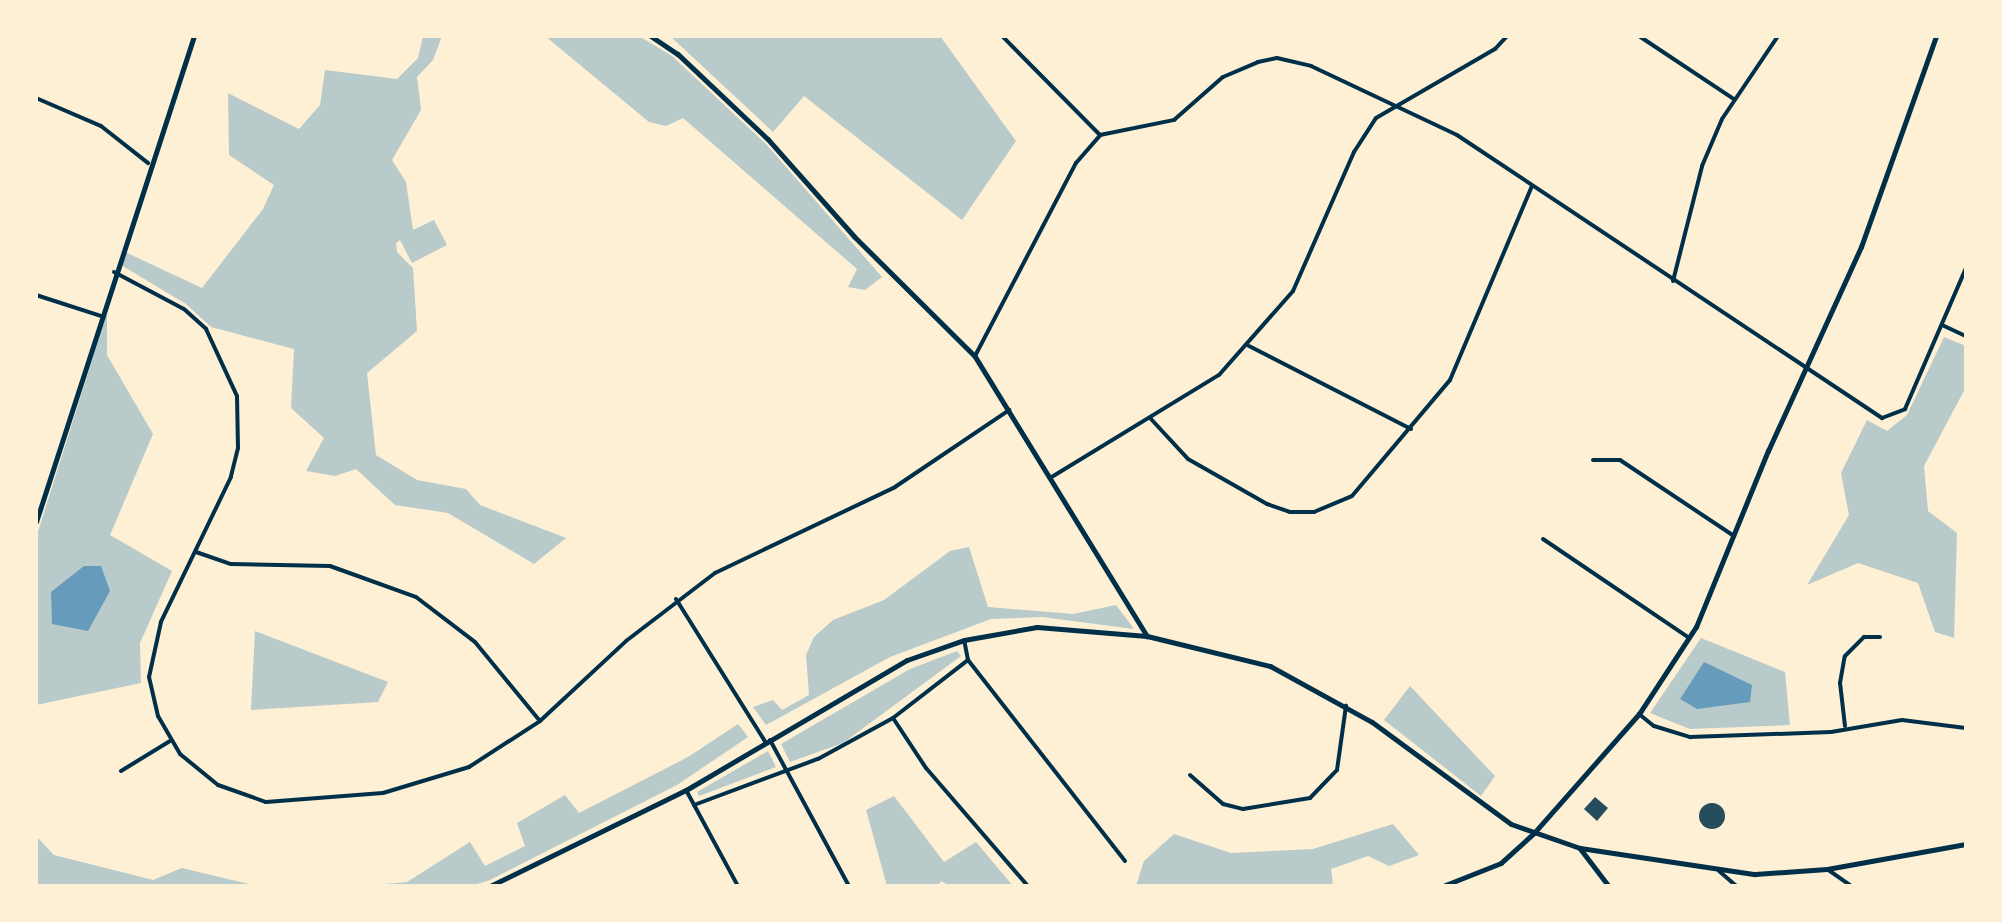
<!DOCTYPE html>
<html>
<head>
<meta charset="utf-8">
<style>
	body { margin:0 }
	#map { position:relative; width:2002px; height:922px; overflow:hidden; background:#fdf0d5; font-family:"Exo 2",sans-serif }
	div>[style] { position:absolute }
	.green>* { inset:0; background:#b9caca }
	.water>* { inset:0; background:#669bbc }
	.building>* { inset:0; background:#264d5e }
	.round { border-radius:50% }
	.minor>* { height:4px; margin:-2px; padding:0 2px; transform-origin:2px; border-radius:2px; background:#003049 }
	.tertiary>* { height:4.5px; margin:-2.25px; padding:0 2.25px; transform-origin:2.25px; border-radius:2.25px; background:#003049 }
	.secondary>* { height:4.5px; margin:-2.25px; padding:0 2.25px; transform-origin:2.25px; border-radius:2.25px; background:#003049 }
	.primary>* { height:5px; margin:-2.5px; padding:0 2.5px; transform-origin:2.5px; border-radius:2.5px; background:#003049 }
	span { translate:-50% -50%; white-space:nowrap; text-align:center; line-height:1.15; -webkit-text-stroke:6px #fdf0d5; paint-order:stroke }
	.frame { position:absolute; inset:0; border:38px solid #fdf0d5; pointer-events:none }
</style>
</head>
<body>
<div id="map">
	<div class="green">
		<i style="clip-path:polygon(423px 36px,442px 36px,433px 60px,417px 77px,421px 110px,392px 160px,406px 182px,413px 230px,434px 220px,447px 245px,412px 263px,400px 240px,396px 243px,397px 252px,413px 268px,417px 331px,367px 373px,376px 455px,417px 480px,466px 489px,480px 505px,566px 538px,534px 564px,448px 513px,395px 505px,356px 469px,335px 476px,306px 471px,324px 438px,291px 408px,294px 349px,211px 327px,186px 304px,121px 265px,125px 252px,202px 288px,263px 209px,274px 185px,229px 155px,228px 93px,299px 129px,320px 105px,325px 70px,397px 79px,418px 58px)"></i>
		<i style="clip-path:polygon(545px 36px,639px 36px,672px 56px,766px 144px,882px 277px,865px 290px,848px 287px,857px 269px,683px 118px,666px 126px,649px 122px)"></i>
		<i style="clip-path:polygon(670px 36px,940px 36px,1016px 141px,962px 220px,804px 96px,773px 132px)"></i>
		<i style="clip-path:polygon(107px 313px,107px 355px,153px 434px,110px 535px,172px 571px,140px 643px,141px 683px,36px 705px,36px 538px)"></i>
		<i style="clip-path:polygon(1944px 337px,1966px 346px,1966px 387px,1924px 466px,1928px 511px,1957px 533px,1954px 638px,1935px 632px,1918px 583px,1858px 563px,1807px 585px,1849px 515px,1841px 473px,1867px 420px,1887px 431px,1907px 415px)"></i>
		<i style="clip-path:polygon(969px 547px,988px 607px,1073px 614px,1116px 605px,1134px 629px,1042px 617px,991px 619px,890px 657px,766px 725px,753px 707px,773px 700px,782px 710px,809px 695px,806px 655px,814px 637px,833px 620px,884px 600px,950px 551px)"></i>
		<i style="clip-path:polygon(255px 631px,388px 682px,378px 702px,251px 710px)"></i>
		<i style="clip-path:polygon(1701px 638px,1785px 672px,1790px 725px,1690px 729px,1650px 713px)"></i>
		<i style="clip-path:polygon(957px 651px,961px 656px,843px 743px,790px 762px,781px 744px,910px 669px)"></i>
		<i style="clip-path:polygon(1410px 686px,1495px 776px,1481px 796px,1384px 720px)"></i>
		<i style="clip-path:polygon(738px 724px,748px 737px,677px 785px,490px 880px,471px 886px,363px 886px,407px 882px,470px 842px,485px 866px,525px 846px,517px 823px,565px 795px,579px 813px,688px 757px)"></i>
		<i style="clip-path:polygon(768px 751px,776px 767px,699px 796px,697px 792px)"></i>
		<i style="clip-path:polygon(894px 796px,944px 862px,976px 842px,1013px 886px,950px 886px,941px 881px,938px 886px,887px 886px,866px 810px)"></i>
		<i style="clip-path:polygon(1393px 824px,1419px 855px,1389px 866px,1368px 856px,1331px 869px,1333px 883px,1326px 886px,1136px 886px,1144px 861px,1174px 834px,1231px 853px,1313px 849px)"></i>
		<i style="clip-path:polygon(36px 836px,54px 855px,153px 880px,182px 868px,257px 886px,36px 886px)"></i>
	</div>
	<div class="water">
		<i style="clip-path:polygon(84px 566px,101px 566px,110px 591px,88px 631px,52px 624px,51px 592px)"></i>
		<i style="clip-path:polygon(1704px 662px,1752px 685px,1750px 702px,1697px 709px,1680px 699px)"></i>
	</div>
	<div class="building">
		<i style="clip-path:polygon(1595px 797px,1608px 808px,1597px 821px,1584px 809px)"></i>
		<i class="round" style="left:1699px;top:803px;width:26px;height:26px"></i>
	</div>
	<div class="minor">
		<i style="left:1639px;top:36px;width:114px;rotate:33.6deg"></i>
		<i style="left:36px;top:98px;width:71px;rotate:23.3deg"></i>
		<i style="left:101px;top:126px;width:60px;rotate:38.2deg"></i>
		<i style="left:1100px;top:135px;width:76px;rotate:-11.5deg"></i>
		<i style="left:1174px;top:120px;width:65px;rotate:-41.3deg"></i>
		<i style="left:1223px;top:77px;width:38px;rotate:-23deg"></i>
		<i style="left:1258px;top:62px;width:19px;rotate:-12deg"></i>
		<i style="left:1277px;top:58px;width:35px;rotate:13deg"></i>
		<i style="left:1311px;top:66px;width:161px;rotate:25.3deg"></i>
		<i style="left:1457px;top:135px;width:511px;rotate:33.66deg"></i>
		<i style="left:1882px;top:418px;width:25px;rotate:-21deg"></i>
		<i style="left:1905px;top:409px;width:154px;rotate:-66.6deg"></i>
		<i style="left:114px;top:272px;width:79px;rotate:27.9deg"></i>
		<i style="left:184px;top:309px;width:30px;rotate:42deg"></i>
		<i style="left:206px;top:329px;width:74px;rotate:65.2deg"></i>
		<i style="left:237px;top:396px;width:52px;rotate:88.9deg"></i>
		<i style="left:238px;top:448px;width:30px;rotate:104deg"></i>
		<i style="left:231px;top:477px;width:161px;rotate:115.8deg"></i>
		<i style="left:161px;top:622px;width:56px;rotate:102.3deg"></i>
		<i style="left:149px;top:677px;width:40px;rotate:77deg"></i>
		<i style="left:158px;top:716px;width:44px;rotate:59.9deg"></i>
		<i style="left:180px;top:754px;width:49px;rotate:39.2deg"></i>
		<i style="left:218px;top:785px;width:51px;rotate:19.5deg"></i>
		<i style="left:266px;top:802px;width:117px;rotate:-4.4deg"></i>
		<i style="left:383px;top:793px;width:90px;rotate:-16.8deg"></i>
		<i style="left:469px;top:767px;width:85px;rotate:-32.9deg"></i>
		<i style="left:540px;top:721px;width:117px;rotate:-42.9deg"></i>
		<i style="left:626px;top:641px;width:112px;rotate:-37.4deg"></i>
		<i style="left:715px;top:573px;width:199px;rotate:-25.5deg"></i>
		<i style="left:895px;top:487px;width:138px;rotate:-34deg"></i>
		<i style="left:1673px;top:281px;width:119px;rotate:-75.8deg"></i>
		<i style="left:1702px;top:166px;width:51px;rotate:-66.9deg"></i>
		<i style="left:1722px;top:119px;width:100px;rotate:-56deg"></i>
		<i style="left:36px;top:295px;width:68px;rotate:17.9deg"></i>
		<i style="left:1942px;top:325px;width:26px;rotate:25deg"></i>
		<i style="left:1249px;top:346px;width:182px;rotate:27.1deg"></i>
		<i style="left:975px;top:356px;width:218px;rotate:-62.4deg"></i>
		<i style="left:1076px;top:163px;width:37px;rotate:-49deg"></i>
		<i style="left:1100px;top:135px;width:139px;rotate:-134.7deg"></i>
		<i style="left:1151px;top:419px;width:54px;rotate:47.2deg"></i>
		<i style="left:1188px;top:459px;width:91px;rotate:29.7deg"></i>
		<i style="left:1267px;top:504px;width:24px;rotate:19deg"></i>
		<i style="left:1290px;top:512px;width:24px"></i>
		<i style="left:1314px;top:512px;width:41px;rotate:-22.8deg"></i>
		<i style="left:1352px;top:496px;width:152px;rotate:-49.8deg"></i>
		<i style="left:1450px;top:380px;width:211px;rotate:-67.1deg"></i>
		<i style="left:1593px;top:460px;width:27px"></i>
		<i style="left:1620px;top:460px;width:137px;rotate:33.7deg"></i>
		<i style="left:1050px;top:478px;width:198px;rotate:-31.4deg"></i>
		<i style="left:1219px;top:375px;width:112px;rotate:-48.6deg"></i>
		<i style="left:1293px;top:291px;width:152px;rotate:-66.3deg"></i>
		<i style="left:1354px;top:152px;width:40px;rotate:-57.1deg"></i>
		<i style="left:1376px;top:118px;width:138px;rotate:-30.1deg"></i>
		<i style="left:1495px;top:49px;width:18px;rotate:-47deg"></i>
		<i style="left:1543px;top:539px;width:176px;rotate:34.1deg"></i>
		<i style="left:196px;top:552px;width:37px;rotate:19deg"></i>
		<i style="left:231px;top:564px;width:99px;rotate:1.2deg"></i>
		<i style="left:330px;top:566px;width:91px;rotate:19.8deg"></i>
		<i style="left:416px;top:597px;width:74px;rotate:37.3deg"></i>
		<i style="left:475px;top:642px;width:102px;rotate:50.6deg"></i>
		<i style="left:676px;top:599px;width:170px;rotate:58deg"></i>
		<i style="left:968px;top:660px;width:255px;rotate:52deg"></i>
		<i style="left:1639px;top:714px;width:19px;rotate:39deg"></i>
		<i style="left:1654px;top:726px;width:38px;rotate:17deg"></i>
		<i style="left:1690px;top:737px;width:141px;rotate:-2deg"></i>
		<i style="left:1831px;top:732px;width:72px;rotate:-9.6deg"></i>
		<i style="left:1902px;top:720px;width:64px;rotate:7.1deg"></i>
		<i style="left:893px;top:718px;width:60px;rotate:56.6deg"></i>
		<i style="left:926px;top:768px;width:156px;rotate:49.2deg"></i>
		<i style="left:1845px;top:726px;width:43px;rotate:-96.6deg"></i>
		<i style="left:1840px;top:683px;width:27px;rotate:-80deg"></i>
		<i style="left:1845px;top:656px;width:27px;rotate:-45deg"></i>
		<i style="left:1864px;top:637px;width:16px"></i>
		<i style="left:770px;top:740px;width:166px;rotate:61.6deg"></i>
		<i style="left:121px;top:771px;width:57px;rotate:-31.5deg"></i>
		<i style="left:1190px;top:775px;width:44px;rotate:41.3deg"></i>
		<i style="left:1223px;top:804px;width:21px;rotate:14deg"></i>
		<i style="left:1243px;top:809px;width:68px;rotate:-9.3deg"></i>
		<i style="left:1310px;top:798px;width:39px;rotate:-46deg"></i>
		<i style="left:1337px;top:770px;width:65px;rotate:-82deg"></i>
		<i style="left:686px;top:790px;width:109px;rotate:61.6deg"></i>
		<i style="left:694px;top:805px;width:132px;rotate:-20.4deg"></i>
		<i style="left:818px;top:759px;width:85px;rotate:-28.7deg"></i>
		<i style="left:893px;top:718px;width:95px;rotate:-37.7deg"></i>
		<i style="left:968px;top:660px;width:20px;rotate:-101deg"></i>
		<i style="left:1827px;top:869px;width:29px;rotate:35deg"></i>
		<i style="left:1719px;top:871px;width:23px;rotate:41deg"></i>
	</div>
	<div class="tertiary">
		<i style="left:651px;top:36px;width:32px;rotate:34deg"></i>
		<i style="left:678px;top:54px;width:124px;rotate:43.4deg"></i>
		<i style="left:768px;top:139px;width:130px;rotate:48.4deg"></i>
		<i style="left:854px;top:236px;width:170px;rotate:44.8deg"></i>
		<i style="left:975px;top:356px;width:329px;rotate:58.4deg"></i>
		<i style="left:36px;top:522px;width:511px;rotate:-71.99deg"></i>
	</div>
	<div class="secondary">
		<i style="left:1580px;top:848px;width:48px;rotate:52.7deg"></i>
		<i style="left:1443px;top:886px;width:62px;rotate:-21.6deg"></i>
		<i style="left:1501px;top:863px;width:45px;rotate:-42.3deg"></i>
		<i style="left:1534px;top:833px;width:159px;rotate:-48.6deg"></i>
		<i style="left:1639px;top:714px;width:104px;rotate:-56.8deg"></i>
		<i style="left:1696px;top:627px;width:190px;rotate:-67.8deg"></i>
		<i style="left:1768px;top:451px;width:224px;rotate:-65.5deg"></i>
		<i style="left:1861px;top:247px;width:224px;rotate:-70.4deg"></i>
	</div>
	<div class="primary">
		<i style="left:490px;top:886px;width:218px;rotate:-26.1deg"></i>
		<i style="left:686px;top:790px;width:256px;rotate:-30.5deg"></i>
		<i style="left:907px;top:660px;width:60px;rotate:-19.3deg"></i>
		<i style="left:964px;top:640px;width:74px;rotate:-10.1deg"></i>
		<i style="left:1037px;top:627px;width:110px;rotate:4.7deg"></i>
		<i style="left:1147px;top:636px;width:127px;rotate:13.7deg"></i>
		<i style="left:1270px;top:666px;width:116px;rotate:28.8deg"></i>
		<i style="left:1372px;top:722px;width:172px;rotate:36.3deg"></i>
		<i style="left:1511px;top:824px;width:73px;rotate:19.2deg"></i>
		<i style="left:1580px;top:848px;width:177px;rotate:8.5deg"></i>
		<i style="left:1755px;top:874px;width:72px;rotate:-4deg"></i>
		<i style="left:1827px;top:869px;width:141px;rotate:-10.2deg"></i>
	</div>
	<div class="frame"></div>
</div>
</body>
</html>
